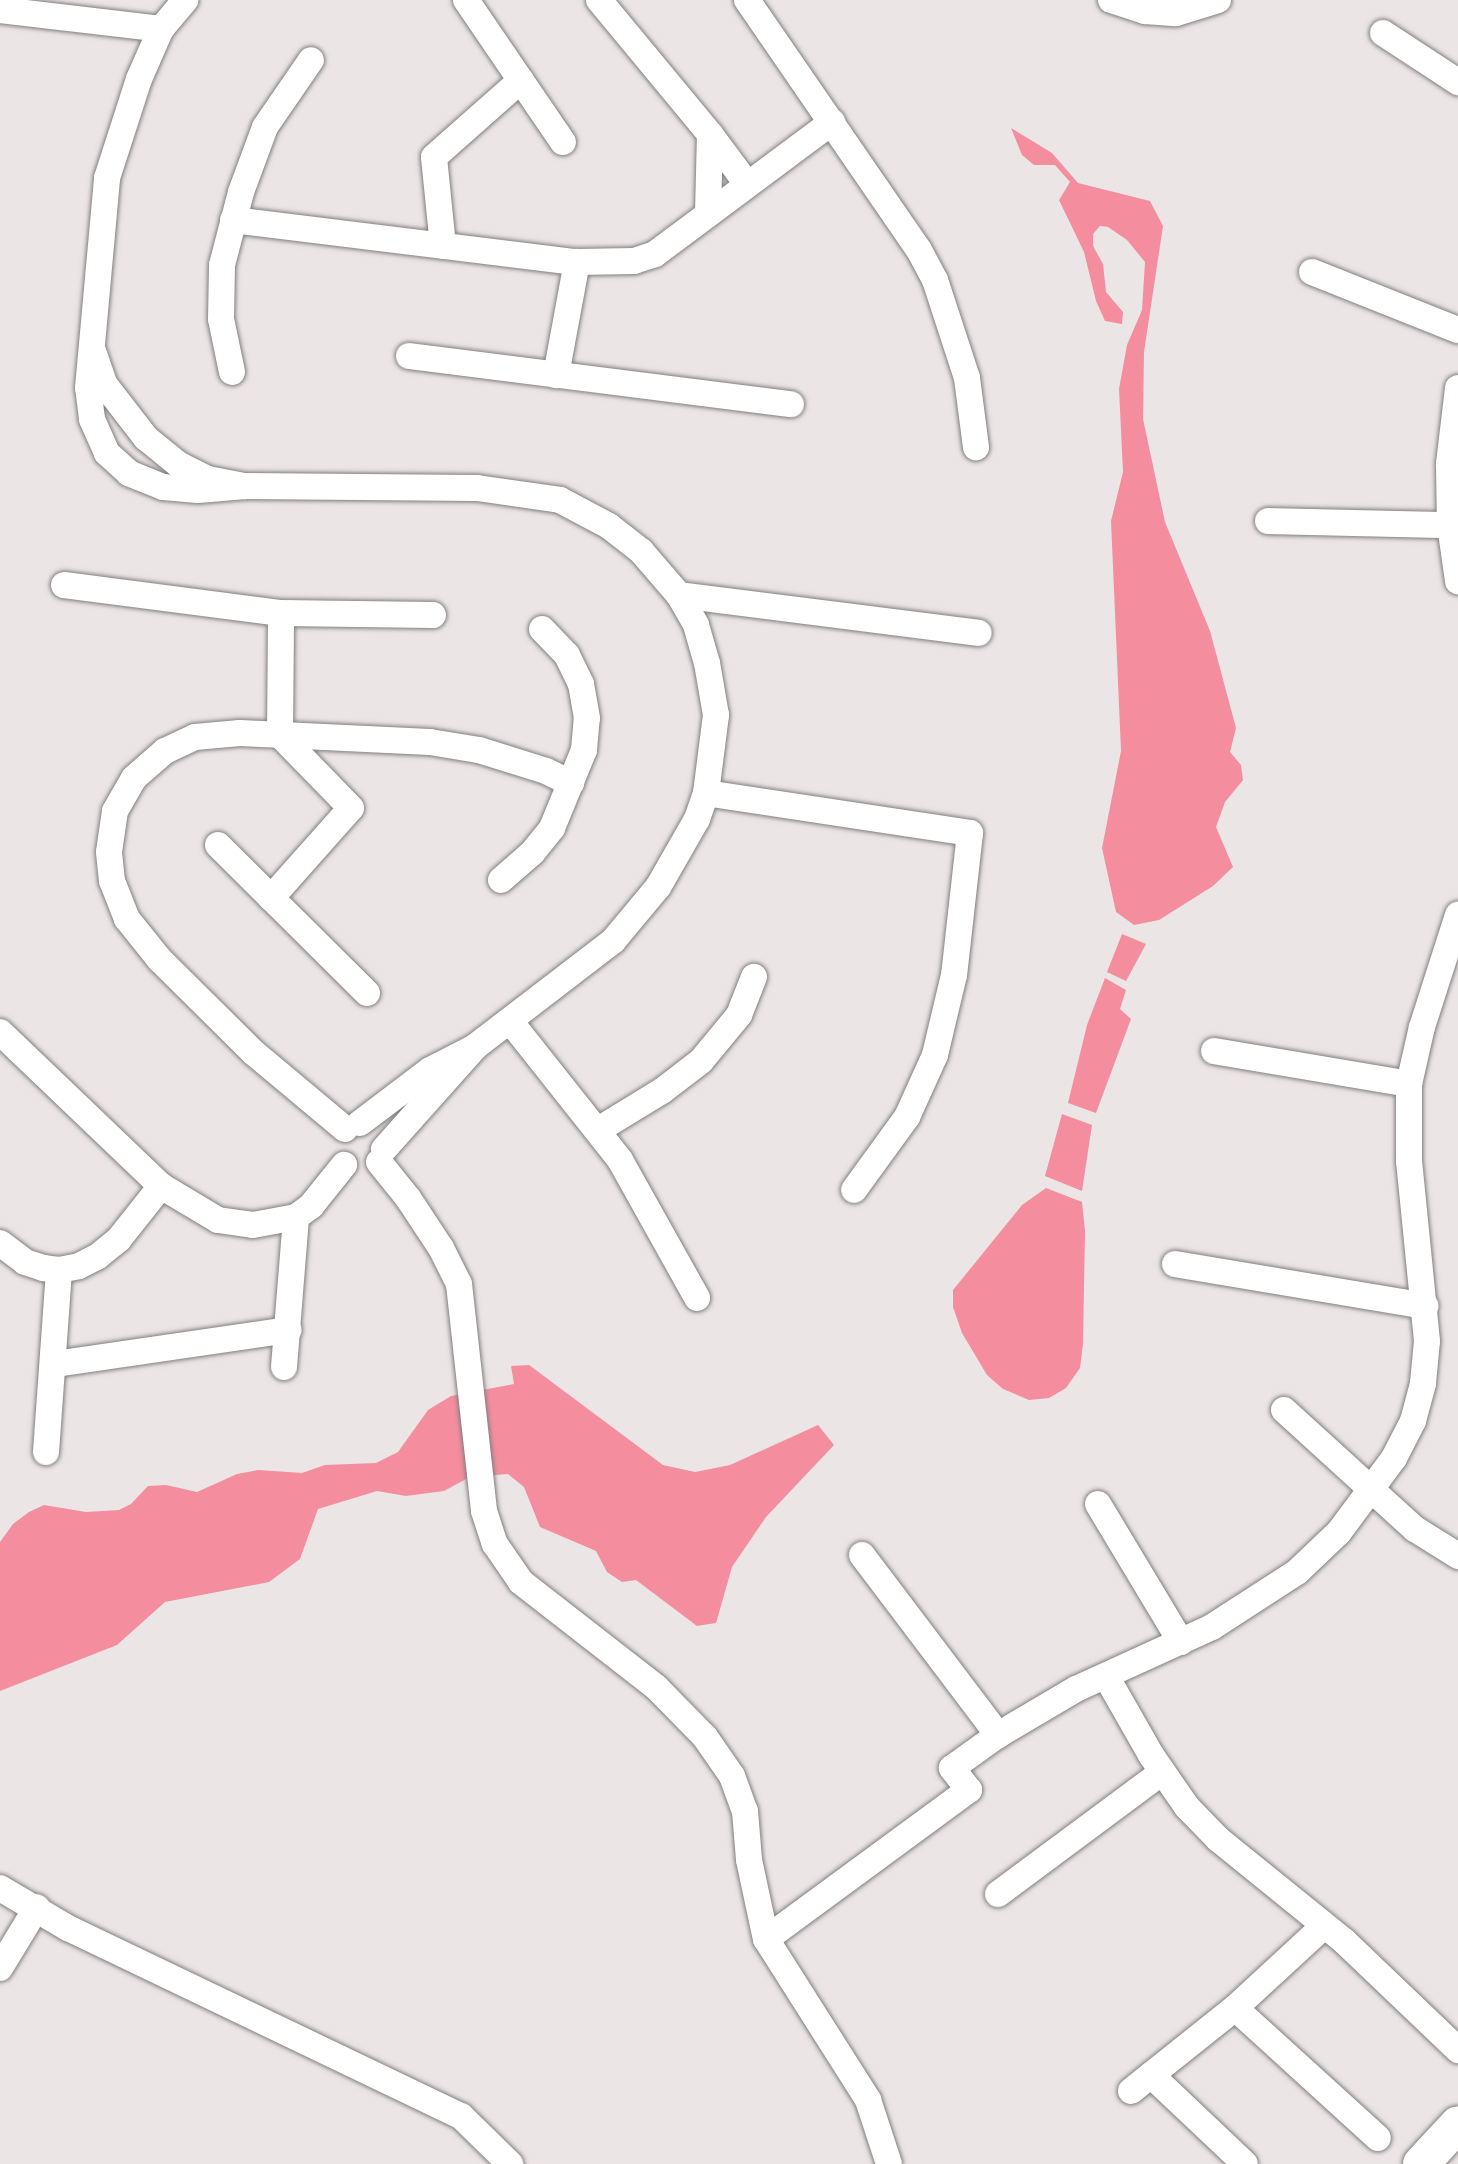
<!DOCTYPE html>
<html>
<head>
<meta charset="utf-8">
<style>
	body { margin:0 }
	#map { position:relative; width:1458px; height:2164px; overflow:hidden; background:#ebe5e6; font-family:"DM Sans",sans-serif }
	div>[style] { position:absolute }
	.water>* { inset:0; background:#f48e9e }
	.roads { filter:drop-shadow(0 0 2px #837e7e) drop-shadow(0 0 2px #837e7e) }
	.minor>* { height:26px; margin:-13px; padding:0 13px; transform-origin:13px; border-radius:13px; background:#fff }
	.secondary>* { height:36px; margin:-18px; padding:0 18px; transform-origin:18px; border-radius:18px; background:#fff }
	span { translate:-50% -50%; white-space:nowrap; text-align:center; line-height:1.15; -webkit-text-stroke:8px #f8f2f3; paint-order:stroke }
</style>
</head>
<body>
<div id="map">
	<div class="water">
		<i style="clip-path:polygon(1011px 128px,1052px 153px,1078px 183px,1150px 201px,1163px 226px,1144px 352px,1143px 419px,1165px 522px,1210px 631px,1236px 728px,1230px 752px,1241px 765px,1243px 780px,1225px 802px,1216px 827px,1233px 867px,1213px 886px,1159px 920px,1134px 925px,1116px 912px,1102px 848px,1121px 751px,1111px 521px,1123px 472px,1119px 389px,1127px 345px,1142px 310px,1145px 262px,1127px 240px,1108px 227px,1100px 226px,1093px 234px,1093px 246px,1103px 264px,1106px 292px,1123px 312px,1122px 324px,1105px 321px,1096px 301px,1084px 252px,1059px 200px,1070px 182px,1055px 165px,1034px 165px,1022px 155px)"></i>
		<i style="clip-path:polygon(1122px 934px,1146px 944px,1126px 981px,1107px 972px)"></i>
		<i style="clip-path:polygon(1105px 978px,1126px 990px,1120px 1009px,1131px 1019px,1096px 1113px,1068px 1103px,1087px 1025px)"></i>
		<i style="clip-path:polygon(1062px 1114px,1092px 1125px,1082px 1191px,1045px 1176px)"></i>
		<i style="clip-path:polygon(1046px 1188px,1082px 1202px,1085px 1231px,1083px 1344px,1080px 1368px,1066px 1388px,1049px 1398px,1029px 1400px,1003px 1389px,987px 1375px,962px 1333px,953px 1307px,953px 1290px,1022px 1205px)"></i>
		<i style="clip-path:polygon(529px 1365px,663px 1465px,695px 1472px,730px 1465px,818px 1425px,834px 1445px,766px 1517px,732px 1567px,716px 1623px,697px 1626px,636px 1580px,622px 1582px,607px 1572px,596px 1551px,540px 1527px,524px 1487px,508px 1474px,470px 1477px,444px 1491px,406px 1496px,377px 1491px,318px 1509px,300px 1559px,269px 1582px,165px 1602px,117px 1645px,0 1691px,0 1542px,13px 1524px,29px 1512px,44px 1505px,86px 1512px,119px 1510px,131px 1504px,148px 1486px,166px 1485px,197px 1492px,237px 1474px,258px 1470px,302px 1473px,325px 1465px,376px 1463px,398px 1452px,428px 1410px,451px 1396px,514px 1384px,511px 1366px)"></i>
	</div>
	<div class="roads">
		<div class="minor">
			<i style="left:466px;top:0;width:172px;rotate:55.7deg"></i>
			<i style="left:599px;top:0;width:174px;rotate:50.4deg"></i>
			<i style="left:747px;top:0;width:303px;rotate:55.5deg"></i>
			<i style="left:919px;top:250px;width:34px;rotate:62deg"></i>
			<i style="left:935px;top:280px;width:103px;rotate:71.9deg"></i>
			<i style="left:967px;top:378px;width:70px;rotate:82.6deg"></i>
			<i style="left:1111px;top:0;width:36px;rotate:18deg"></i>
			<i style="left:1145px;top:11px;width:31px;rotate:4deg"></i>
			<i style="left:1176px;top:13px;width:44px;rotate:-17.2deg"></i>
			<i style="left:0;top:10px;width:162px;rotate:6.7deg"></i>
			<i style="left:1383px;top:33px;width:90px;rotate:33.2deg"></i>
			<i style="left:708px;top:214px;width:80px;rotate:-88.6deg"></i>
			<i style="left:710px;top:134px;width:62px;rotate:53.5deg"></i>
			<i style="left:233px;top:220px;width:347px;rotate:7deg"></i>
			<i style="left:577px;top:262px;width:57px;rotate:-1deg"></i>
			<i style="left:634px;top:261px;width:22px;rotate:-18deg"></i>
			<i style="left:655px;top:254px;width:221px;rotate:-36.7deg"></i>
			<i style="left:443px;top:246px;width:89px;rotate:-95.8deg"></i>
			<i style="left:434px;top:157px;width:116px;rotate:-41.5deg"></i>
			<i style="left:1312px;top:272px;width:157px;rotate:21.7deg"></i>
			<i style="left:93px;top:351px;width:36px;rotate:71deg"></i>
			<i style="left:105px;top:385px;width:67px;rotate:52.3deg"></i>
			<i style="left:146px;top:438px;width:41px;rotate:39.1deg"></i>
			<i style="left:178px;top:464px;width:34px;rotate:27deg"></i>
			<i style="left:208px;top:479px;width:38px;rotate:11deg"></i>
			<i style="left:245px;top:486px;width:47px;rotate:175.1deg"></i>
			<i style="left:198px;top:490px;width:35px;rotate:-175deg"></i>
			<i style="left:163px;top:487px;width:37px;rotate:-158deg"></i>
			<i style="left:129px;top:473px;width:30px;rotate:-138deg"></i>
			<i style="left:107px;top:453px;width:37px;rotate:-114deg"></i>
			<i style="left:92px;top:419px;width:31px;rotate:-97deg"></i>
			<i style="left:88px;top:388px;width:211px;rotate:-84.8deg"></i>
			<i style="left:107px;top:178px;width:104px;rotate:-72.1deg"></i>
			<i style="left:139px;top:79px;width:55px;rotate:-66.3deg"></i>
			<i style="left:161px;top:29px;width:38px;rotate:-50deg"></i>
			<i style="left:409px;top:356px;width:385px;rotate:7.2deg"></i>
			<i style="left:232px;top:372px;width:54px;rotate:-101.7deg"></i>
			<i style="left:221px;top:319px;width:54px;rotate:-88.9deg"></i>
			<i style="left:222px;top:265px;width:75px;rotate:-75.4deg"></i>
			<i style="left:241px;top:192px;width:69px;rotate:-69.7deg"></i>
			<i style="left:265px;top:127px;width:81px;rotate:-55.5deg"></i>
			<i style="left:556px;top:375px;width:115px;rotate:-79.5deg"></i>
			<i style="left:1458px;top:388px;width:77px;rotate:96.8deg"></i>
			<i style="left:1449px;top:464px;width:61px;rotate:89.1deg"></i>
			<i style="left:1450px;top:525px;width:57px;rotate:81.9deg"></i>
			<i style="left:245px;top:486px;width:232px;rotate:0.5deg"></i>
			<i style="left:477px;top:488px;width:84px;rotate:8.2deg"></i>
			<i style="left:560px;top:500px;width:55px;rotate:28deg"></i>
			<i style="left:609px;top:526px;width:41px;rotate:38deg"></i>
			<i style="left:641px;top:551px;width:58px;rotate:49.2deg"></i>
			<i style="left:679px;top:595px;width:34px;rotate:60deg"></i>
			<i style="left:696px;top:625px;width:40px;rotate:74deg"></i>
			<i style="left:707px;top:663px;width:53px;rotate:80.2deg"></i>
			<i style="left:716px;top:715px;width:79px;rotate:97.3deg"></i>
			<i style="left:706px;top:793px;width:28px;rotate:109deg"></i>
			<i style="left:697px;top:819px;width:78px;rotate:119.8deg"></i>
			<i style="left:658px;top:887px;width:70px;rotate:129.8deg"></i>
			<i style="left:613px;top:941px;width:174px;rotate:142.5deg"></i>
			<i style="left:1268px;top:521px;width:182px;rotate:1.3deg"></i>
			<i style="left:64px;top:585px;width:219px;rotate:7.4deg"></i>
			<i style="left:281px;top:613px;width:152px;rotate:0.8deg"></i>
			<i style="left:679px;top:595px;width:302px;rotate:7.2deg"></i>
			<i style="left:706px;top:793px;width:267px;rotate:8.6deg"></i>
			<i style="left:970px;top:833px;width:143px;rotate:96.4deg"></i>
			<i style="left:954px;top:975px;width:82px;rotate:103.4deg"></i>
			<i style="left:935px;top:1055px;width:68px;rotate:114.3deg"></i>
			<i style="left:907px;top:1117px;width:90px;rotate:126deg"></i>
			<i style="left:218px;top:845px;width:210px;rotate:44.8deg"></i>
			<i style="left:501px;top:880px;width:41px;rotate:-41.1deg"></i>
			<i style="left:532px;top:853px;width:32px;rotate:-51deg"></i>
			<i style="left:552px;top:828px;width:84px;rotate:-67.7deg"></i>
			<i style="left:584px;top:750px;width:32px;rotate:-85deg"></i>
			<i style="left:587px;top:718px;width:35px;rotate:-100deg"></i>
			<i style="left:581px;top:684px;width:32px;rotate:-116deg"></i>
			<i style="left:567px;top:655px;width:36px;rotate:-134deg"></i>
			<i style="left:271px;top:898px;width:120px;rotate:-48.4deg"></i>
			<i style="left:351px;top:808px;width:102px;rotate:-134.2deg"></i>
			<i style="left:280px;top:735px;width:122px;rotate:-89.5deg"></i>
			<i style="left:510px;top:1021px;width:177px;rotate:51.6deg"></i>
			<i style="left:620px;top:1160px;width:158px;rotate:60.8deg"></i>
			<i style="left:0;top:1032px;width:223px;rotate:43.7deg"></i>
			<i style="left:161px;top:1186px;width:66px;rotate:30.8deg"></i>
			<i style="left:218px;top:1220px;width:35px;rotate:8deg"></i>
			<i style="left:253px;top:1225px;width:44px;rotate:-10.5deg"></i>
			<i style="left:296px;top:1217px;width:19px;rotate:-36deg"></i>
			<i style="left:311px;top:1206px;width:53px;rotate:-51.2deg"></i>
			<i style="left:1214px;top:1051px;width:198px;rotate:9.6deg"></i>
			<i style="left:360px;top:1123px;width:88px;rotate:-37.1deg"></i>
			<i style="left:430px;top:1070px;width:51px;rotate:-27.1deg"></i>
			<i style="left:475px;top:1047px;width:137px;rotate:131.7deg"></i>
			<i style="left:345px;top:1129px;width:120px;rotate:-140.1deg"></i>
			<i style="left:253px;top:1052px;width:131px;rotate:-135.3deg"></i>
			<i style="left:160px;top:960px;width:53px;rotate:-128.8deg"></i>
			<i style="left:127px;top:919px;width:41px;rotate:-111.5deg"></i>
			<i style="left:112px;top:881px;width:29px;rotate:-96deg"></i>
			<i style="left:109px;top:852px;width:41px;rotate:-81.7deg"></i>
			<i style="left:115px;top:811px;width:38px;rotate:-60deg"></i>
			<i style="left:134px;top:778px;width:41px;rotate:-41.1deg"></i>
			<i style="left:165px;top:751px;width:33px;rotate:-25deg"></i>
			<i style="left:195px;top:737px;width:45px;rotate:-5.1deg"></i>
			<i style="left:240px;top:733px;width:190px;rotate:2.7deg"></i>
			<i style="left:430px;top:742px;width:50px;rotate:9.3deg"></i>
			<i style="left:479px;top:750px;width:70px;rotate:17.4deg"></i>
			<i style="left:546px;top:771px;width:28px;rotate:26deg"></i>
			<i style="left:598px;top:1130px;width:75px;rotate:-31.4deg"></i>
			<i style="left:662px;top:1091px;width:49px;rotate:-37.6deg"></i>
			<i style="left:701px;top:1061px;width:60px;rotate:-50.4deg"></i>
			<i style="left:739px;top:1015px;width:41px;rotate:-68.5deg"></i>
			<i style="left:379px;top:1162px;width:46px;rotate:51.1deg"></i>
			<i style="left:408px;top:1198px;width:60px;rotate:56.6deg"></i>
			<i style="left:441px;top:1248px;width:40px;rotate:63.4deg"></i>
			<i style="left:459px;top:1284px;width:228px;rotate:83.7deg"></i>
			<i style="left:484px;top:1511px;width:35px;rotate:72deg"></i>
			<i style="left:495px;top:1544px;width:46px;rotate:55.6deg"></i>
			<i style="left:521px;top:1582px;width:171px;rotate:37.9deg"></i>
			<i style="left:656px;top:1687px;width:70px;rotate:45.6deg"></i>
			<i style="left:705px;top:1737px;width:47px;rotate:55.3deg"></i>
			<i style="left:732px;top:1776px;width:37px;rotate:70deg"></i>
			<i style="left:745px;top:1811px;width:49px;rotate:85.3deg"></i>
			<i style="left:749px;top:1860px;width:81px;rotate:77.9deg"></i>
			<i style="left:766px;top:1939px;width:191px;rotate:57.6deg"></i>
			<i style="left:868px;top:2100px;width:67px;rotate:71.8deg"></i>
			<i style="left:0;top:1243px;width:31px;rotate:37deg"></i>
			<i style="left:25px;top:1262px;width:19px;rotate:18deg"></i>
			<i style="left:43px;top:1268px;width:16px;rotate:7deg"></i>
			<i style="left:59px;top:1270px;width:20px;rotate:-11deg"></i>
			<i style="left:79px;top:1266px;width:20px;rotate:-27deg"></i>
			<i style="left:97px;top:1257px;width:28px;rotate:-39deg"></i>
			<i style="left:119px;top:1239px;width:68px;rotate:-51.6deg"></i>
			<i style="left:1175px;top:1264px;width:254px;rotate:9.5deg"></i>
			<i style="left:55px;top:1364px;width:236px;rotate:-8.3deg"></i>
			<i style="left:284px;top:1367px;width:150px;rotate:-85.4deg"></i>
			<i style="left:1284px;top:1410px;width:177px;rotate:42.3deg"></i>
			<i style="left:1415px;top:1529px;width:51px;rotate:32.1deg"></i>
			<i style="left:46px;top:1452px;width:182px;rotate:-85.9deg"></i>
			<i style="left:1098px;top:1504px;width:161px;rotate:59deg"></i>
			<i style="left:862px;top:1555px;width:226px;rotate:52.9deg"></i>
			<i style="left:1106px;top:1676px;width:91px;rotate:60.3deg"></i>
			<i style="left:1151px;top:1755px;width:63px;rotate:55.3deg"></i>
			<i style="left:1187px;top:1807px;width:45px;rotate:45.9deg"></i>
			<i style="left:1218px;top:1839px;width:162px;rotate:39deg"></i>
			<i style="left:1344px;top:1941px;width:158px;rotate:43.7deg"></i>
			<i style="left:0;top:1888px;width:79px;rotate:30.5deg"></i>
			<i style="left:68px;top:1928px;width:436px;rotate:25.6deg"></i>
			<i style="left:461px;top:2116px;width:69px;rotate:44.4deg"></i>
			<i style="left:998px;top:1894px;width:204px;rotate:-36.6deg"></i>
			<i style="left:766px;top:1939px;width:252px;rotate:-36.3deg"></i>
			<i style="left:969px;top:1790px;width:28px;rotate:-128deg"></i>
			<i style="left:952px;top:1768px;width:57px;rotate:-35.7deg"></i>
			<i style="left:998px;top:1735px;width:91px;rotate:-30.5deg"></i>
			<i style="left:1076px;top:1689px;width:149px;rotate:-24.5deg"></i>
			<i style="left:1212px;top:1627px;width:101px;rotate:-32.9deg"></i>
			<i style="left:1297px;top:1572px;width:58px;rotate:-43.6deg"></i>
			<i style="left:1339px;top:1532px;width:92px;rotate:-53.4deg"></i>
			<i style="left:1394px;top:1458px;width:42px;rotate:-62.8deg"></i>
			<i style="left:1413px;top:1421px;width:39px;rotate:-75deg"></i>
			<i style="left:1423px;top:1383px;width:42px;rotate:-84.6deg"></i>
			<i style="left:1427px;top:1341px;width:181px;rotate:-95.7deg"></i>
			<i style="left:1409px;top:1161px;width:77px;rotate:-90deg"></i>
			<i style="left:1409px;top:1084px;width:58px;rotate:-77.2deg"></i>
			<i style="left:1422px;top:1027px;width:118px;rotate:-72.2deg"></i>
			<i style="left:0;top:1968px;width:71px;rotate:-58.8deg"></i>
			<i style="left:1235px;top:2008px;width:193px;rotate:42.3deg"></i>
			<i style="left:1151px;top:2075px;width:129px;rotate:43.4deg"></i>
			<i style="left:1131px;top:2091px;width:133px;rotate:-38.6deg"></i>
			<i style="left:1235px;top:2008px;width:121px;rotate:-42.7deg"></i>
		</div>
		<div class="secondary">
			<i style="left:1421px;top:2164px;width:54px;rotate:-47.2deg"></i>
		</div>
	</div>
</div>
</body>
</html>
